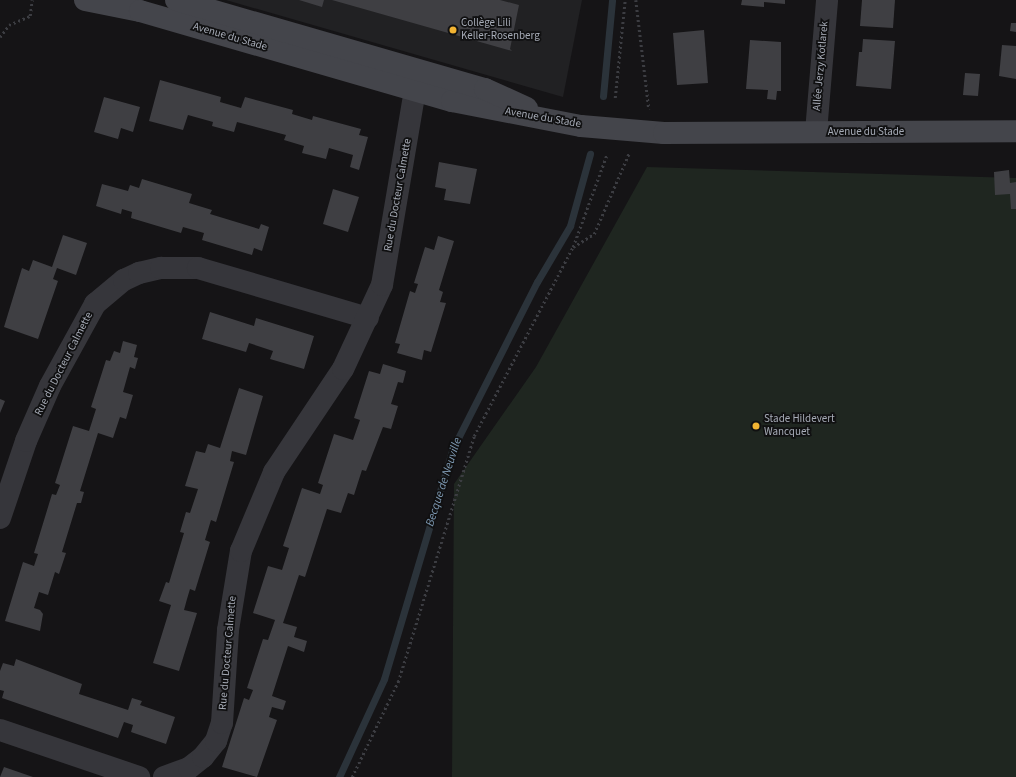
<!DOCTYPE html>
<html>
<head>
<meta charset="utf-8">
<style>
	body { margin:0 }
	#map { position:relative; width:1016px; height:777px; overflow:hidden; background:#151416; font-family:"Source Sans 3",sans-serif }
	div>[style] { position:absolute }
	.built>* { inset:0; background:#212123 }
	.green>* { inset:0; background:#1f2620 }
	.stream>* { height:7px; margin:-3.5px; padding:0 3.5px; transform-origin:3.5px; border-radius:3.5px; background:#2b333a }
	.building>* { inset:0; background:#3f3f43 }
	.path>* { height:2.5px; margin-top:-1.25px; transform-origin:0; background:repeating-linear-gradient(90deg,#3c3d42 0 2px,transparent 0 5px) }
	.street>* { height:22px; margin:-11px; padding:0 11px; transform-origin:11px; border-radius:11px; background:#36363b }
	.secondary>* { height:22px; margin:-11px; padding:0 11px; transform-origin:11px; border-radius:11px; background:#44454b }
	.dots>* { width:11px; height:11px; translate:-50% -50%; box-sizing:border-box; border:2px solid #101011; border-radius:50% }
	span { translate:-50% -50%; white-space:nowrap; text-align:center; line-height:1.15; -webkit-text-stroke:3.5px #101011; paint-order:stroke }
	.poi-label { font-size:11px; color:#a6abb6 }
	.left { translate:0 -50%; text-align:left }
	.street-label { font-size:11px; color:#a6abb6 }
	.water-label { font-size:12px; color:#7d98b1; font-style:italic }
</style>
</head>
<body>
<div id="map">
	<div class="built">
		<i style="clip-path:polygon(226px 0,582px 0,563px 97px)"></i>
	</div>
	<div class="green">
		<i style="clip-path:polygon(647px 167px,1016px 178px,1016px 777px,452px 777px,454px 484px,536px 367px)"></i>
	</div>
	<div class="stream">
		<i style="left:603px;top:96px;width:96px;rotate:-84.6deg"></i>
		<i style="left:339px;top:777px;width:108px;rotate:-65.3deg"></i>
		<i style="left:384px;top:679px;width:241px;rotate:-73.4deg"></i>
		<i style="left:453px;top:448px;width:186px;rotate:-63.2deg"></i>
		<i style="left:537px;top:282px;width:65px;rotate:-59.5deg"></i>
		<i style="left:570px;top:226px;width:75px;rotate:-74.5deg"></i>
	</div>
	<div class="building">
		<i style="clip-path:polygon(299px 0,324px 0,322px 7px)"></i>
		<i style="clip-path:polygon(332px 0,500px 0,519px 5px,510px 49px,512px 51px)"></i>
		<i style="clip-path:polygon(742px 0,785px 0,785px 4px,764px 2px,764px 7px,741px 5px)"></i>
		<i style="clip-path:polygon(862px 0,895px 0,893px 28px,860px 26px)"></i>
		<i style="clip-path:polygon(1011px 23px,1016px 23px,1016px 32px,1010px 31px)"></i>
		<i style="clip-path:polygon(704px 30px,708px 83px,677px 85px,673px 33px)"></i>
		<i style="clip-path:polygon(863px 39px,895px 41px,891px 89px,856px 86px,859px 52px,862px 52px)"></i>
		<i style="clip-path:polygon(750px 40px,781px 42px,781px 91px,777px 91px,776px 100px,767px 99px,768px 90px,746px 89px)"></i>
		<i style="clip-path:polygon(1002px 45px,1016px 46px,1016px 79px,999px 76px)"></i>
		<i style="clip-path:polygon(965px 73px,980px 74px,978px 96px,963px 95px)"></i>
		<i style="clip-path:polygon(160px 80px,221px 97px,220px 102px,241px 108px,245px 97px,293px 110px,292px 114px,312px 120px,313px 116px,361px 129px,359px 135px,368px 137px,359px 170px,350px 167px,353px 155px,329px 148px,326px 159px,302px 153px,304px 146px,284px 140px,286px 135px,237px 122px,234px 132px,212px 126px,213px 122px,188px 115px,183px 130px,149px 121px)"></i>
		<i style="clip-path:polygon(104px 97px,140px 107px,133px 132px,121px 128px,118px 139px,94px 132px)"></i>
		<i style="clip-path:polygon(439px 162px,477px 169px,470px 204px,444px 200px,446px 189px,435px 187px)"></i>
		<i style="clip-path:polygon(1009px 170px,1010px 183px,1016px 182px,1016px 209px,1011px 209px,1010px 194px,995px 195px,994px 172px)"></i>
		<i style="clip-path:polygon(142px 179px,192px 194px,189px 203px,212px 210px,210px 214px,259px 229px,261px 224px,269px 227px,262px 251px,254px 248px,252px 255px,202px 240px,204px 233px,183px 227px,181px 233px,131px 218px,132px 212px,122px 209px,121px 214px,96px 206px,102px 184px,128px 191px,130px 185px,139px 188px)"></i>
		<i style="clip-path:polygon(333px 189px,359px 197px,348px 232px,323px 224px)"></i>
		<i style="clip-path:polygon(63px 235px,87px 243px,76px 275px,57px 268px,53px 279px,58px 281px,38px 339px,4px 327px,22px 268px,29px 271px,33px 260px,52px 267px)"></i>
		<i style="clip-path:polygon(438px 236px,454px 241px,439px 290px,443px 292px,440px 302px,446px 303px,431px 352px,424px 350px,422px 360px,397px 353px,400px 344px,395px 343px,410px 291px,415px 293px,418px 284px,414px 283px,425px 247px,434px 250px)"></i>
		<i style="clip-path:polygon(210px 312px,254px 326px,256px 318px,314px 336px,304px 369px,270px 359px,273px 351px,249px 343px,246px 352px,202px 339px)"></i>
		<i style="clip-path:polygon(123px 341px,137px 345px,134px 357px,138px 358px,135px 369px,130px 367px,123px 392px,133px 395px,126px 419px,120px 417px,113px 438px,98px 433px,80px 491px,84px 492px,81px 503px,77px 503px,62px 552px,66px 553px,59px 574px,55px 572px,48px 595px,39px 592px,34px 608px,40px 610px,43px 614px,40px 631px,5px 621px,23px 562px,34px 566px,38px 554px,34px 553px,52px 494px,56px 495px,60px 485px,55px 483px,73px 426px,89px 431px,96px 409px,91px 407px,106px 360px,110px 361px,114px 351px,120px 353px)"></i>
		<i style="clip-path:polygon(383px 364px,406px 371px,403px 383px,398px 382px,391px 404px,398px 406px,391px 429px,383px 427px,366px 471px,362px 470px,354px 495px,348px 493px,341px 513px,327px 509px,305px 577px,299px 575px,283px 623px,297px 627px,294px 637px,307px 641px,304px 652px,288px 646px,272px 696px,286px 701px,283px 710px,272px 707px,269px 717px,277px 720px,257px 777px,222px 767px,244px 698px,249px 700px,253px 690px,247px 688px,263px 639px,268px 640px,275px 620px,253px 613px,268px 566px,282px 570px,289px 548px,283px 546px,302px 488px,320px 494px,323px 485px,318px 483px,334px 434px,353px 440px,360px 420px,354px 418px,369px 371px,380px 374px)"></i>
		<i style="clip-path:polygon(239px 388px,263px 396px,246px 455px,232px 451px,230px 461px,234px 462px,216px 522px,211px 520px,205px 540px,210px 542px,195px 591px,190px 589px,187px 599px,184px 610px,197px 613px,179px 671px,153px 663px,171px 605px,159px 601px,166px 582px,169px 583px,184px 533px,180px 532px,186px 512px,190px 513px,198px 489px,185px 486px,196px 451px,205px 453px,208px 444px,220px 448px)"></i>
		<i style="clip-path:polygon(0 399px,5px 401px,0 413px)"></i>
		<i style="clip-path:polygon(16px 659px,82px 684px,79px 694px,128px 710px,132px 698px,142px 701px,140px 705px,175px 717px,166px 744px,131px 732px,133px 725px,124px 722px,118px 738px,2px 698px,4px 691px,0 690px,0 671px,3px 663px,14px 666px)"></i>
		<i style="clip-path:polygon(4px 767px,33px 777px,0 777px)"></i>
	</div>
	<div class="path">
		<i style="left:636px;top:0;width:110px;rotate:83.2deg"></i>
		<i style="left:0;top:37px;width:15px;rotate:-53deg"></i>
		<i style="left:9px;top:25px;width:23px;rotate:-23deg"></i>
		<i style="left:30px;top:16px;width:16px;rotate:-83deg"></i>
		<i style="left:615px;top:98px;width:99px;rotate:-84.2deg"></i>
		<i style="left:573px;top:247px;width:25px;rotate:-32deg"></i>
		<i style="left:594px;top:234px;width:88px;rotate:-66.6deg"></i>
		<i style="left:352px;top:777px;width:106px;rotate:-64.2deg"></i>
		<i style="left:398px;top:682px;width:257px;rotate:-72.8deg"></i>
		<i style="left:474px;top:436px;width:213px;rotate:-62.4deg"></i>
		<i style="left:573px;top:247px;width:99px;rotate:-69.9deg"></i>
	</div>
	<div class="street">
		<i style="left:816px;top:132px;width:132px;rotate:-85.2deg"></i>
		<i style="left:0;top:518px;width:81px;rotate:-71.3deg"></i>
		<i style="left:26px;top:441px;width:60px;rotate:-66.4deg"></i>
		<i style="left:50px;top:386px;width:94px;rotate:-61.2deg"></i>
		<i style="left:95px;top:304px;width:38px;rotate:-40deg"></i>
		<i style="left:124px;top:280px;width:17px;rotate:-25deg"></i>
		<i style="left:139px;top:273px;width:23px;rotate:-13deg"></i>
		<i style="left:161px;top:268px;width:37px"></i>
		<i style="left:198px;top:268px;width:177px;rotate:16.4deg"></i>
		<i style="left:0;top:730px;width:147px;rotate:18.7deg"></i>
		<i style="left:164px;top:777px;width:27px;rotate:-20deg"></i>
		<i style="left:189px;top:768px;width:18px;rotate:-38deg"></i>
		<i style="left:203px;top:757px;width:21px;rotate:-51deg"></i>
		<i style="left:216px;top:741px;width:19px;rotate:-72deg"></i>
		<i style="left:222px;top:723px;width:93px;rotate:-86.3deg"></i>
		<i style="left:228px;top:630px;width:80px;rotate:-80.7deg"></i>
		<i style="left:241px;top:551px;width:86px;rotate:-67.3deg"></i>
		<i style="left:274px;top:472px;width:124px;rotate:-56.2deg"></i>
		<i style="left:343px;top:369px;width:93px;rotate:-65.1deg"></i>
		<i style="left:382px;top:285px;width:216px;rotate:-80.4deg"></i>
	</div>
	<div class="secondary">
		<i style="left:85px;top:0;width:56px;rotate:11.3deg"></i>
		<i style="left:140px;top:11px;width:325px;rotate:16.1deg"></i>
		<i style="left:452px;top:101px;width:131px;rotate:11deg"></i>
		<i style="left:581px;top:126px;width:83px;rotate:4.8deg"></i>
		<i style="left:664px;top:133px;width:352px;rotate:-0.3deg"></i>
		<i style="left:176px;top:0;width:322px;rotate:16.1deg"></i>
		<i style="left:485px;top:89px;width:46px;rotate:24.3deg"></i>
	</div>
	<div class="dots">
		<i style="left:453px;top:30px;background:#f1b332"></i>
		<i style="left:756px;top:426px;background:#f1b332"></i>
	</div>
	<div class="poi-label">
		<span class="left" style="left:461px;top:30px">Collège Lili<br>Keller-Rosenberg</span>
		<span class="left" style="left:764px;top:426px">Stade Hildevert<br>Wancquet</span>
	</div>
	<div class="street-label">
		<span style="left:230px;top:37px;rotate:16deg">Avenue du Stade</span>
		<span style="left:821px;top:66px;rotate:-85deg">Allée Jerzy Kotlarek</span>
		<span style="left:543px;top:118px;rotate:10deg">Avenue du Stade</span>
		<span style="left:866px;top:132px">Avenue du Stade</span>
		<span style="left:398px;top:195px;rotate:-80deg">Rue du Docteur Calmette</span>
		<span style="left:64px;top:364px;rotate:-63deg">Rue du Docteur Calmette</span>
		<span style="left:228px;top:653px;rotate:-85deg">Rue du Docteur Calmette</span>
	</div>
	<div class="water-label">
		<span style="left:444px;top:482px;rotate:-72deg">Becque de Neuville</span>
	</div>
</div>
</body>
</html>
